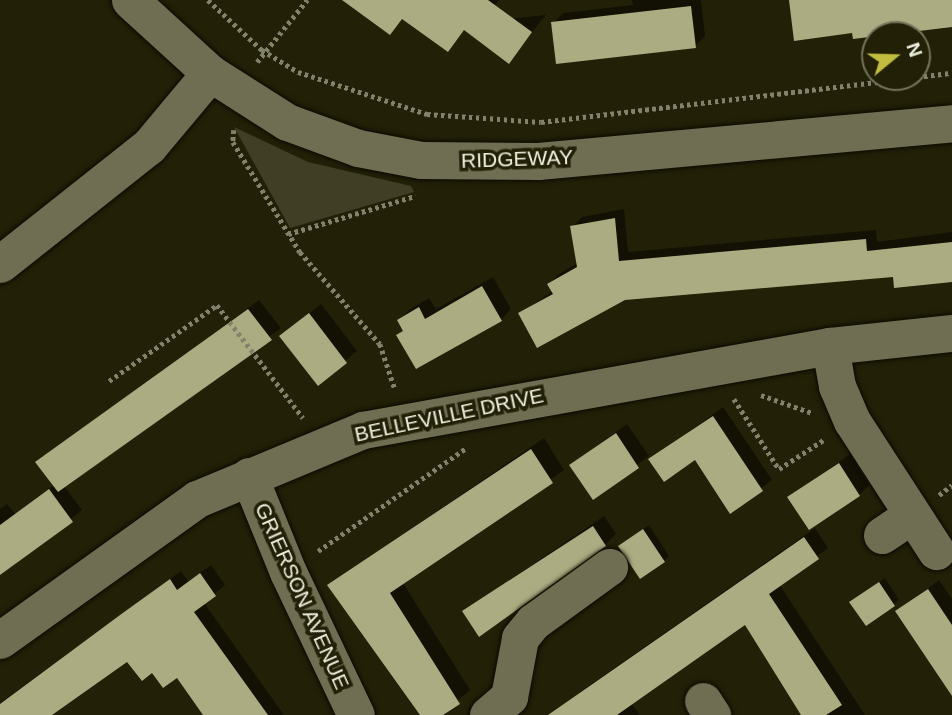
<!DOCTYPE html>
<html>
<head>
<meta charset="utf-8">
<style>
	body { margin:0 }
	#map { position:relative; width:952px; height:715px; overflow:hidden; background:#222107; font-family:Helvetica,sans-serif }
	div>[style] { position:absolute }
	.green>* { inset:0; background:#403f26 }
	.shadow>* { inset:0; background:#0007 }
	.building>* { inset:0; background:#acac82 }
	.path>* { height:4.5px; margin-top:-2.25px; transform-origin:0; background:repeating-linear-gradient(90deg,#82816c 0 3.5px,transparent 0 7px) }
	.roads { filter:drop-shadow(0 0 2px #0c0a00) drop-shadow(0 0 2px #0c0a00) }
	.minor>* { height:37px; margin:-18.5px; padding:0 18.5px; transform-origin:18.5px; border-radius:18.5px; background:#6f6e52 }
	span { translate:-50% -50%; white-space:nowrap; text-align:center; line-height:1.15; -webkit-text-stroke:7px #222107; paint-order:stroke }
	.street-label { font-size:21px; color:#efefdf }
	.north { position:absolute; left:861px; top:21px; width:70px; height:70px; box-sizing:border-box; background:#222107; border:2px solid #74735d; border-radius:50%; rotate:71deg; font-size:19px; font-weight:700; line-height:28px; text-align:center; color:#efefdf }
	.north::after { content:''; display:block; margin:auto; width:24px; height:32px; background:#c2bd3f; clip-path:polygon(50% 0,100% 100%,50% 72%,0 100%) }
</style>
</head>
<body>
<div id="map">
	<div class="green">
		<i style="clip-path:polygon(234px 127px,308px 162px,411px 186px,414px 192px,290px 228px)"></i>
	</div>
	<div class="shadow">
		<i style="clip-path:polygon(348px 0,499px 0,481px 22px,546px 15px,508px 61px,465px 29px,448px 50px,414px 5px,390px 33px)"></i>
		<i style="clip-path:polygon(632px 0,701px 0,705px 36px,695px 46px,553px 23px,563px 13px,633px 5px)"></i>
		<i style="clip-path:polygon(624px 209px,628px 252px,876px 230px,877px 242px,952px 232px,952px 280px,894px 275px,624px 298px,520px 314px,553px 291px,549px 284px,559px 274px,578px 263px,572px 227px,582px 217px)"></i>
		<i style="clip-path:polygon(493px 277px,511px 309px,501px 320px,399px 335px,404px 330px,399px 320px,409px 310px,429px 298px,436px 309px)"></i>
		<i style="clip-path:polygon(259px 300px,281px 328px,64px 486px,82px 510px,0 574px,0 509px,7px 504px,15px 514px,54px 485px,37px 462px)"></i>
		<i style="clip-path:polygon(321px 304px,357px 351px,318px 383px,282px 336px)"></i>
		<i style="clip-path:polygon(723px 407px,772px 480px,730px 511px,695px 458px,651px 459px)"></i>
		<i style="clip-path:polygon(627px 424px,649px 456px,593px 497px,571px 465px)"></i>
		<i style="clip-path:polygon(544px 438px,564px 470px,403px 583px,470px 690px,440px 715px,421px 715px,329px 585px)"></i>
		<i style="clip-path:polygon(850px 454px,869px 485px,859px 495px,790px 497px)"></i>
		<i style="clip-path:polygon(604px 516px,616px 534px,605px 545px,464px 611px)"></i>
		<i style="clip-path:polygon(649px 525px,669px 556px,664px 561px,620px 546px)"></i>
		<i style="clip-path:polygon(815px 528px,828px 548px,779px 584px,865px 715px,805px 715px,745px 622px,631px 703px,640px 715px,579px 715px,570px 702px,580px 692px)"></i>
		<i style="clip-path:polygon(211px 565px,225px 585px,204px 603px,284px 715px,205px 715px,177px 675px,127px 659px,49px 715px,0 715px,0 703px,181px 571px,188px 581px)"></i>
		<i style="clip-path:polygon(885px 578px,899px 600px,866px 623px,857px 597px)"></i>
		<i style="clip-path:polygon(939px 580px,952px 599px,952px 693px,898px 611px)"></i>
	</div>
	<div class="building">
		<i style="clip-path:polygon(342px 0,488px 0,532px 32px,509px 64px,464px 30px,448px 52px,402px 19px,390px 35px)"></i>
		<i style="clip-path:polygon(789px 0,952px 0,952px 27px,853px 39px,852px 33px,794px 41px)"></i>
		<i style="clip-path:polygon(691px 6px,696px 48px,556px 64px,551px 22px)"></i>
		<i style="clip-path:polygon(615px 218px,619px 261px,866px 239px,867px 251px,952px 242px,952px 282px,894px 288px,893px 277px,625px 300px,537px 348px,518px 313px,553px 294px,547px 284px,577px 267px,570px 226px)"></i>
		<i style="clip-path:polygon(482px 286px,502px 321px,416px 369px,396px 335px,403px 331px,397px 320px,419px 307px,425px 319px)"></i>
		<i style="clip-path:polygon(248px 309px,272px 340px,58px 492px,35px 462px)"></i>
		<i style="clip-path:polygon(309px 313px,347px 363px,318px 386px,279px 336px)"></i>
		<i style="clip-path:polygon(713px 416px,763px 491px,730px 514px,695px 460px,664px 482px,648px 459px)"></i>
		<i style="clip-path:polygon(616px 433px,639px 468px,593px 500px,569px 465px)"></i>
		<i style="clip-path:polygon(531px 449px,553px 483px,390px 593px,460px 704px,443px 715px,420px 715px,327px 585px)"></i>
		<i style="clip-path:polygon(839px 463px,860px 496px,809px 530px,787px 497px)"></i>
		<i style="clip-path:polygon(49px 489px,73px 522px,0 575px,0 525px)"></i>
		<i style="clip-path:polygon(593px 526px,606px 546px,479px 637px,462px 611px)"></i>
		<i style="clip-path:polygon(643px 529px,665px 562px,640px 579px,618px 546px)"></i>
		<i style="clip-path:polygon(804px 537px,819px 559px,769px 594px,842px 705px,826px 715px,801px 715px,745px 625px,617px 715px,548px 715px)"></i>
		<i style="clip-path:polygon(200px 573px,216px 596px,194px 612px,268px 715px,203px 715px,177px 678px,163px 688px,152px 673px,142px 681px,127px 662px,52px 715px,0 715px,0 704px,120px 615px,170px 579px,177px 590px)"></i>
		<i style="clip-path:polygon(879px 582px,895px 606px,866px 626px,849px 602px)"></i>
		<i style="clip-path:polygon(928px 589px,952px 625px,952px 696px,895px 611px)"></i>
	</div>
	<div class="path">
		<i style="left:208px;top:0;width:74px;rotate:42.8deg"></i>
		<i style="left:262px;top:50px;width:42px;rotate:31.4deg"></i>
		<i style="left:298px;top:72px;width:136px;rotate:18deg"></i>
		<i style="left:427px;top:114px;width:114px;rotate:4deg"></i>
		<i style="left:541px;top:122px;width:378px;rotate:-6.8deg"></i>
		<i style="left:257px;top:62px;width:80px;rotate:-51.1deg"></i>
		<i style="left:917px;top:77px;width:35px;rotate:-7deg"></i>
		<i style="left:234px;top:130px;width:12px;rotate:95deg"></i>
		<i style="left:233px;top:142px;width:129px;rotate:58.7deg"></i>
		<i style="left:300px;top:252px;width:122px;rotate:49deg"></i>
		<i style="left:380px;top:344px;width:47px;rotate:71.6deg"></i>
		<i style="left:288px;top:234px;width:133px;rotate:-16.7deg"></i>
		<i style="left:109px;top:381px;width:132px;rotate:-35.1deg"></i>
		<i style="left:217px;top:305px;width:142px;rotate:52.7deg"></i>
		<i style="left:761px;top:395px;width:54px;rotate:19.4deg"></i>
		<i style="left:734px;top:399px;width:83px;rotate:57.3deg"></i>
		<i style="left:779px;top:469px;width:55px;rotate:-33.1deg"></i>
		<i style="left:939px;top:495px;width:16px;rotate:-38deg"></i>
		<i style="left:318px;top:551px;width:180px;rotate:-34.8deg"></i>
	</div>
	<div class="roads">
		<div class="minor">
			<i style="left:130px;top:0;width:108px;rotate:42.4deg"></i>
			<i style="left:210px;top:73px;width:91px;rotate:32.5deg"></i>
			<i style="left:287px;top:122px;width:76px;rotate:20.1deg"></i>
			<i style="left:358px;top:148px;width:64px;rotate:10.8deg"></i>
			<i style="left:421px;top:160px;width:117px;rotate:0.5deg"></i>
			<i style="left:538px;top:161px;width:416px;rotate:-5.2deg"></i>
			<i style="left:0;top:264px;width:190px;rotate:-38.4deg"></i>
			<i style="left:149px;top:146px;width:95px;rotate:-50.1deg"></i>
			<i style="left:830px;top:346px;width:41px;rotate:80.1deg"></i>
			<i style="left:837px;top:386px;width:38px;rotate:67deg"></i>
			<i style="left:852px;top:421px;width:155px;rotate:57.1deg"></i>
			<i style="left:249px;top:476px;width:104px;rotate:67.9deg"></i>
			<i style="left:288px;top:572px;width:158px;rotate:64.6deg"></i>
			<i style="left:882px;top:535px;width:36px;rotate:-34deg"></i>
			<i style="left:0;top:640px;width:242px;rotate:-35.6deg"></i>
			<i style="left:197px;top:499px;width:180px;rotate:-22.6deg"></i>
			<i style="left:363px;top:430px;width:474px;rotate:-10.2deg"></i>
			<i style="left:830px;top:346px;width:123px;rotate:-6.1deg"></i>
			<i style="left:703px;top:701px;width:17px;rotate:57deg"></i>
			<i style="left:488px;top:715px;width:28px;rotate:-41deg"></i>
			<i style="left:509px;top:697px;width:60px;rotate:-79.4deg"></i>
			<i style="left:520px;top:638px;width:21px;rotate:-51deg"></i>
			<i style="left:533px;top:622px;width:94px;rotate:-35.9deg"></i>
		</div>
	</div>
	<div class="street-label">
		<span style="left:517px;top:159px;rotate:-2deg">RIDGEWAY</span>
		<span style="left:449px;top:415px;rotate:-12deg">BELLEVILLE DRIVE</span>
		<span style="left:302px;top:596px;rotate:66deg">GRIERSON AVENUE</span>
	</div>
	<div class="north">N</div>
</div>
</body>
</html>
